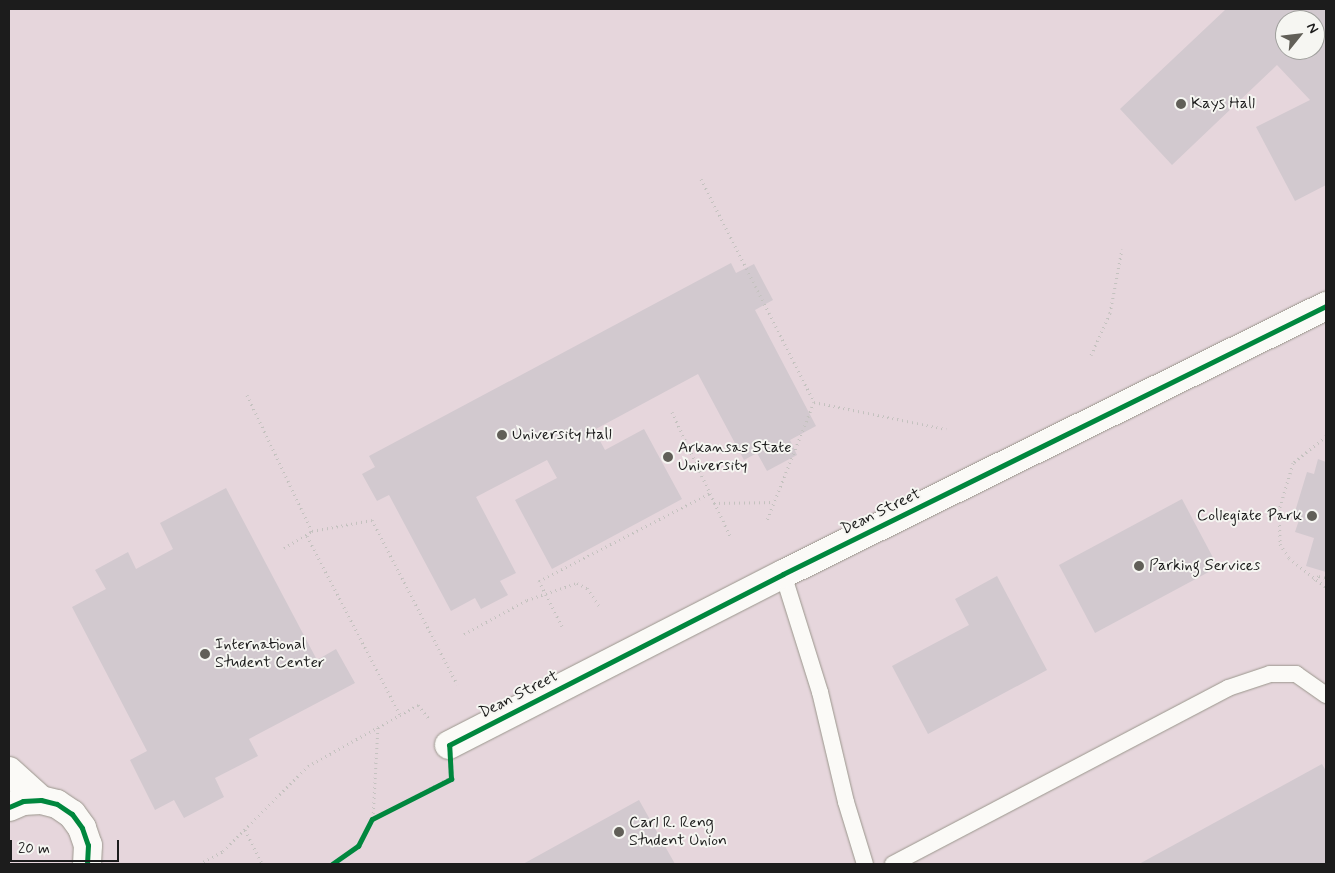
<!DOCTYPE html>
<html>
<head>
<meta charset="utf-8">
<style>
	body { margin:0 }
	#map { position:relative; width:1335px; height:873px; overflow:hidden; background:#e2dbc8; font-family:Mynerve,sans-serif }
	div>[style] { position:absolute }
	.built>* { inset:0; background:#e6d6dc }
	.building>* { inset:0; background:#d2c9cf }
	.path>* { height:3px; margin-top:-1.5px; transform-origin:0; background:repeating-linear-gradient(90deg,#c4c2bf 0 1px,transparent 0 5px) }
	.roads { filter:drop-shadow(0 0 1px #9a968c) drop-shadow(0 0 1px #9a968c) }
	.service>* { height:16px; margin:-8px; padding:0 8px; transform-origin:8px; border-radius:8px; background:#fbfaf7 }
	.minor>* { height:28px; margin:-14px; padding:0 14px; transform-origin:14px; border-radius:14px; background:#fbfaf7 }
	.tertiary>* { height:28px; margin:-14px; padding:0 14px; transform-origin:14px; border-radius:14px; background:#fbfaf7 }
	.cycleway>* { height:5px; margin:-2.5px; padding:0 2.5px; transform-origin:2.5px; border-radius:2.5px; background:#00873e }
	.dots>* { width:14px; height:14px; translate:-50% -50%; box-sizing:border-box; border:2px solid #f6f6f2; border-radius:50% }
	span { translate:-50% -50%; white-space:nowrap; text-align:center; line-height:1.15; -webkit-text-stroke:4px #f6f6f2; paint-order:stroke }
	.poi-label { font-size:16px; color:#1c1c1c }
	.left { translate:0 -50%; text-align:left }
	.right { translate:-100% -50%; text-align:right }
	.street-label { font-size:16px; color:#1c1c1c }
	.frame { position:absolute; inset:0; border:10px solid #1c1c1c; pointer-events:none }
	.north { position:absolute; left:1275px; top:10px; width:50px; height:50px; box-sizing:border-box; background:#f6f6f2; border:1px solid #9f9f9c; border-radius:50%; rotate:61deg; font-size:14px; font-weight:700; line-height:20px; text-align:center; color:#1c1c1c }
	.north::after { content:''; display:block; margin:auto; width:18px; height:22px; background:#615f58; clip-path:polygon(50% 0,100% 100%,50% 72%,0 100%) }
	.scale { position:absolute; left:10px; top:840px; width:109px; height:22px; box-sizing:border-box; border:2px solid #1c1c1c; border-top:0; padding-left:6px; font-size:15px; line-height:18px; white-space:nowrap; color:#1c1c1c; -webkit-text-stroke:4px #f6f6f2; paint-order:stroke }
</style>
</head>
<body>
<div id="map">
	<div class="built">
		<i style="clip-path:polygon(evenodd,9px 9px,1326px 9px,1326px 864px,9px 864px,9px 9px,1285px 20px,1315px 20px,1315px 50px,1285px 50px,1285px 20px)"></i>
	</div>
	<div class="building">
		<i style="clip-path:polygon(evenodd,1226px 9px,1326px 9px,1326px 185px,1295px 201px,1256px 127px,1310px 100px,1277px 65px,1172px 165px,1120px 109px,1226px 9px,1285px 20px,1315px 20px,1315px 50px,1285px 50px,1285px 20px)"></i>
		<i style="clip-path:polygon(731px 263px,736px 273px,754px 264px,773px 300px,755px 310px,816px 426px,790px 440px,797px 455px,767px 471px,757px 453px,744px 460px,698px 374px,594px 430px,605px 450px,644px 429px,682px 499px,552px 569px,515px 500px,557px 478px,547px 460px,476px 497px,516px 573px,500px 581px,508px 595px,481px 609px,475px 598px,451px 611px,389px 495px,377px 501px,362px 474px,375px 467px,369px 456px)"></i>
		<i style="clip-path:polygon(1318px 459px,1326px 462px,1326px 572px,1306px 566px,1314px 538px,1295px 532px,1300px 517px,1294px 515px,1307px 472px,1314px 474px)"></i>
		<i style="clip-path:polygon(226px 488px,317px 660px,336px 649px,355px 683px,249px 739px,258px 756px,215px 778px,224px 797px,184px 818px,174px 800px,155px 810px,130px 760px,147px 751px,72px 607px,106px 589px,95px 570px,128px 552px,136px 569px,173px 549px,160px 523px)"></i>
		<i style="clip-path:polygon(1182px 499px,1218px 567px,1095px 633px,1059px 565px)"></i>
		<i style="clip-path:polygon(997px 576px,1047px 670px,928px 734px,892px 666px,969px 625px,955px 599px)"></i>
		<i style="clip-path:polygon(1322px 764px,1326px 771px,1326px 864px,1139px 864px)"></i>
		<i style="clip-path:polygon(639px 800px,675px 864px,523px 864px)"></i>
	</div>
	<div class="path">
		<i style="left:701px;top:179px;width:250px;rotate:63.1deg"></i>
		<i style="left:814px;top:402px;width:127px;rotate:111.7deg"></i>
		<i style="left:1091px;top:355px;width:46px;rotate:-65.7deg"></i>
		<i style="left:1110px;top:313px;width:65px;rotate:-79.4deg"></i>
		<i style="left:247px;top:395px;width:151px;rotate:64.5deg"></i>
		<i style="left:814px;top:402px;width:135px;rotate:11.6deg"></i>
		<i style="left:672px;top:412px;width:139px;rotate:64.9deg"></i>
		<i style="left:1326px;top:436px;width:43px;rotate:140.7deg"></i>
		<i style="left:1293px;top:463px;width:49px;rotate:106.6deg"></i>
		<i style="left:1279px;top:510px;width:34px;rotate:88deg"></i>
		<i style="left:1280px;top:544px;width:17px;rotate:57deg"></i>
		<i style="left:1289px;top:558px;width:47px;rotate:38.1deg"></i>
		<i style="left:714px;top:503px;width:60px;rotate:-1deg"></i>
		<i style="left:307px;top:536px;width:202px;rotate:62.5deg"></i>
		<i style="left:284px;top:548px;width:33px;rotate:-31deg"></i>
		<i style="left:312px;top:531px;width:61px;rotate:-10.4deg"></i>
		<i style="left:372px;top:520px;width:185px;rotate:62.6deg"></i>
		<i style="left:1314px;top:580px;width:6px;rotate:-39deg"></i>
		<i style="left:1319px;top:576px;width:7px;rotate:16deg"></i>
		<i style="left:562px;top:626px;width:51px;rotate:-117.1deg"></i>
		<i style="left:539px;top:581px;width:192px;rotate:-27.2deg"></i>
		<i style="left:464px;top:634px;width:72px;rotate:-28.4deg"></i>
		<i style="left:527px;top:600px;width:53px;rotate:-18.8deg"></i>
		<i style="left:577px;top:583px;width:11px;rotate:27deg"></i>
		<i style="left:587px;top:588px;width:22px;rotate:56deg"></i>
		<i style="left:373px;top:818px;width:91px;rotate:-86.9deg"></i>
		<i style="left:245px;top:830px;width:38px;rotate:63deg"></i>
		<i style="left:340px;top:859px;width:6px;rotate:59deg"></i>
		<i style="left:199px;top:864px;width:27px;rotate:-28deg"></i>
		<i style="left:223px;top:851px;width:120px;rotate:-45deg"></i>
		<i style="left:308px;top:766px;width:126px;rotate:-29deg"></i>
		<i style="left:418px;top:705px;width:19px;rotate:51deg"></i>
		<i style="left:332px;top:864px;width:32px;rotate:-35deg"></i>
		<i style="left:358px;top:846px;width:30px;rotate:-63deg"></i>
		<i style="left:372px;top:819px;width:89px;rotate:-28deg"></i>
	</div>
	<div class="roads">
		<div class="service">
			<i style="left:783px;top:574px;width:124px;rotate:72.6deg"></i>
			<i style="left:820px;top:692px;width:113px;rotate:76.7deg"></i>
			<i style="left:846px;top:802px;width:65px;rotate:73deg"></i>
			<i style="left:893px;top:864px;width:378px;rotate:-27.7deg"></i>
			<i style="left:1228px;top:688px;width:44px;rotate:-18.4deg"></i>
			<i style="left:1270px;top:674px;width:26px"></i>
			<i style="left:1296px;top:674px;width:37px;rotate:35deg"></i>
		</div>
		<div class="minor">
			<i style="left:449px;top:745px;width:375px;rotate:-27.1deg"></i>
			<i style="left:783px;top:574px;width:606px;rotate:-26.27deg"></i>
		</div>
		<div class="tertiary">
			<i style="left:9px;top:771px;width:43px;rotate:42.2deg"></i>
			<i style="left:9px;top:807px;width:15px;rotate:-23deg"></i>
			<i style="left:23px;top:801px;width:18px;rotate:-3deg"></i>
			<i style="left:41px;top:800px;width:16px;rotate:14deg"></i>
			<i style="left:57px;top:804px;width:18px;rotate:34deg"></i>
			<i style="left:72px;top:814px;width:17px;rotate:54deg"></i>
			<i style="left:82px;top:828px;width:18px;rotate:71deg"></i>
			<i style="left:88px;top:845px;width:19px;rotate:93deg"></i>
		</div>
	</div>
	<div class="cycleway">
		<i style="left:9px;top:807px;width:15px;rotate:-23deg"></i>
		<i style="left:23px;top:801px;width:18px;rotate:-3deg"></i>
		<i style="left:41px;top:800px;width:16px;rotate:14deg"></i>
		<i style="left:57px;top:804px;width:18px;rotate:34deg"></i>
		<i style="left:72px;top:814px;width:17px;rotate:54deg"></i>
		<i style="left:82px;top:828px;width:18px;rotate:71deg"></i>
		<i style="left:88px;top:845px;width:19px;rotate:93deg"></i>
		<i style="left:332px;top:864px;width:32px;rotate:-35deg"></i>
		<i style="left:358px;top:846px;width:30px;rotate:-63deg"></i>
		<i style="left:372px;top:819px;width:89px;rotate:-26.9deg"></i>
		<i style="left:451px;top:779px;width:34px;rotate:-93deg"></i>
		<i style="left:449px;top:745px;width:375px;rotate:-27.1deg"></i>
		<i style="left:783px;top:574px;width:606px;rotate:-26.27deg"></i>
	</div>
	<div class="dots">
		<i style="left:1181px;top:104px;background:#615f58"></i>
		<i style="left:502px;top:435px;background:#615f58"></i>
		<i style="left:668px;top:457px;background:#615f58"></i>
		<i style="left:1312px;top:516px;background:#615f58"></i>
		<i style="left:1139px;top:566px;background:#615f58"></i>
		<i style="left:205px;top:654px;background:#615f58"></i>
		<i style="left:619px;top:832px;background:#615f58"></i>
	</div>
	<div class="poi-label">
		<span class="left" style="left:1191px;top:104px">Kays Hall</span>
		<span class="left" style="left:512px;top:435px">University Hall</span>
		<span class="left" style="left:678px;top:457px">Arkansas State<br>University</span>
		<span class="right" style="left:1302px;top:516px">Collegiate Park</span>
		<span class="left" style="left:1149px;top:566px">Parking Services</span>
		<span class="left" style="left:215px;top:654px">International<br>Student Center</span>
		<span class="left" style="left:629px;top:832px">Carl R. Reng<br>Student Union</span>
	</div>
	<div class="street-label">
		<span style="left:881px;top:512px;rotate:-26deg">Dean Street</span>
		<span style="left:519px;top:695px;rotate:-27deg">Dean Street</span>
	</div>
	<div class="frame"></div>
	<div class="north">N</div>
	<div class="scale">20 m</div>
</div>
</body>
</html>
